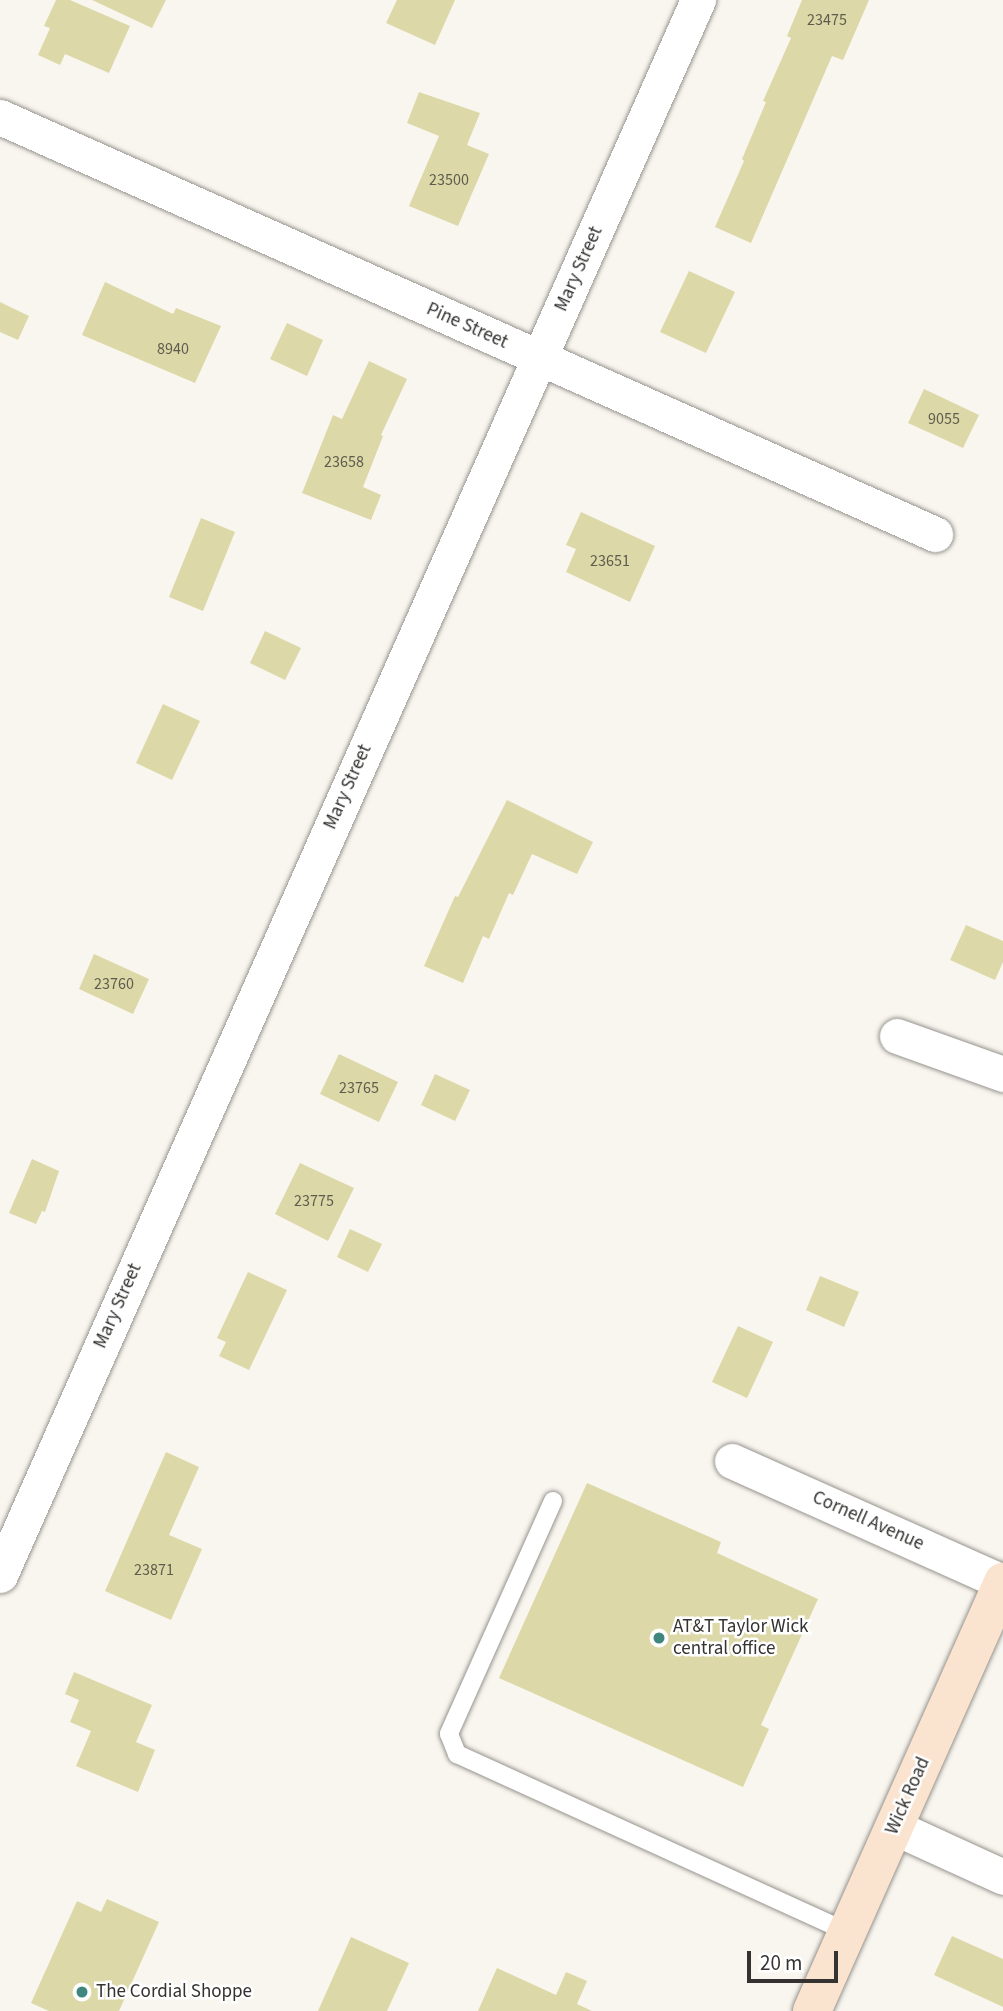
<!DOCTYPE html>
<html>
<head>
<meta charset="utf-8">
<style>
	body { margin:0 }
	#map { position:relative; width:1003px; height:2011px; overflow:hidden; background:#f9f6f0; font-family:"Source Sans 3",sans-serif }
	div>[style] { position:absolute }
	.building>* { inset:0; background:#ddd8a7 }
	.roads { filter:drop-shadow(0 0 2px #97948e) drop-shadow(0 0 2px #97948e) }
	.lane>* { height:18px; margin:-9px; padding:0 9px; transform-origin:9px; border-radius:9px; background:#fff }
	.street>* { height:35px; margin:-17.5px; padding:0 17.5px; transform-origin:17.5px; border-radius:17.5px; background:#fff }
	.secondary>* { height:38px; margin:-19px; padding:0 19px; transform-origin:19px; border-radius:19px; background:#fae4d0 }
	.dots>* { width:19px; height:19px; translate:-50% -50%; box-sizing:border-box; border:4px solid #fff; border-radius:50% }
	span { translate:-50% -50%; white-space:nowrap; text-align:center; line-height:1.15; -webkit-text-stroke:5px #fff; paint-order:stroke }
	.number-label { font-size:16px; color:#5e5c4e }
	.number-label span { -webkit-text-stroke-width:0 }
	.street-label { font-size:19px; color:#343331 }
	.poi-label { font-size:19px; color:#343331 }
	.left { translate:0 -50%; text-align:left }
	.scale { position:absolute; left:747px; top:1951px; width:91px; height:32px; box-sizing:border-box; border:4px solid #343331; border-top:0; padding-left:9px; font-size:21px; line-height:24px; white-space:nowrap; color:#343331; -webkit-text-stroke:5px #fff; paint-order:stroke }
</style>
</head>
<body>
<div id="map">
	<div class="building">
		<i style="clip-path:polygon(56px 0,70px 0,130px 26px,109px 73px,65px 54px,60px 65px,38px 55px,50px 28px,44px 26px)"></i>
		<i style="clip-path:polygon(92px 0,166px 0,152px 28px)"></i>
		<i style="clip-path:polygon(397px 0,455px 0,435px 45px,386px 23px)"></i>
		<i style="clip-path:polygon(802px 0,869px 0,843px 60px,832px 56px,751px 243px,715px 227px,744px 161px,742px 159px,766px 102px,763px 101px,791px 38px,787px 36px)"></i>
		<i style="clip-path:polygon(419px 92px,480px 113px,467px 145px,489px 154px,458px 226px,409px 206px,439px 136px,407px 123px)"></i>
		<i style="clip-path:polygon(689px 271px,735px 292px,706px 353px,660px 332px)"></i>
		<i style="clip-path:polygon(105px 282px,173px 314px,176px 308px,221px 326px,195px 383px,82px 335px)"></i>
		<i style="clip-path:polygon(0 302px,29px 316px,18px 340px,0 332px)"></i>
		<i style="clip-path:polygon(287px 323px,323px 340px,307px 376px,270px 359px)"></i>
		<i style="clip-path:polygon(369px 361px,407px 379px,381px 435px,383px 436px,363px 487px,381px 495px,371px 520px,302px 493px,333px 415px,342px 419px)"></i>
		<i style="clip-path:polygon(924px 389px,979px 415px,963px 448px,908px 423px)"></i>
		<i style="clip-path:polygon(581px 512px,655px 546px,630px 602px,566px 572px,576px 549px,566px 545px)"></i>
		<i style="clip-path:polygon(201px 518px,235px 532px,203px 611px,169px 597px)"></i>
		<i style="clip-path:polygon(265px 631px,301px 648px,285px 680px,250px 663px)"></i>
		<i style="clip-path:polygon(163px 704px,200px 721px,172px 780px,136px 763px)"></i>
		<i style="clip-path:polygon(507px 800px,593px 842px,577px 874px,532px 854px,513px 895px,509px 893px,489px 939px,483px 936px,463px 983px,424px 966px,455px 896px,458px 897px)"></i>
		<i style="clip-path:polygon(966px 925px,1003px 941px,1003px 962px,995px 980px,950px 960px)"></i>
		<i style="clip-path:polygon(94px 954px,149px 979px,133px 1014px,79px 989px)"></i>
		<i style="clip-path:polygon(339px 1054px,398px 1082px,379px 1122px,320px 1094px)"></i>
		<i style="clip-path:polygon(435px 1074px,470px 1090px,455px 1121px,421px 1105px)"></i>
		<i style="clip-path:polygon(32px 1159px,59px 1171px,45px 1212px,42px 1211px,36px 1224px,9px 1213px)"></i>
		<i style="clip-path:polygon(300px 1163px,354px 1188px,328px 1241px,275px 1214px)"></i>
		<i style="clip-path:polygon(350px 1229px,382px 1244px,368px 1272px,337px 1257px)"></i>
		<i style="clip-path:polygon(248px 1272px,287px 1290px,249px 1370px,219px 1356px,226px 1342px,217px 1338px)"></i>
		<i style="clip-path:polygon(820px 1276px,859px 1292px,844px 1327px,806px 1310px)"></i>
		<i style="clip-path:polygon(738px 1326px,773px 1342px,747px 1398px,712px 1382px)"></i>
		<i style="clip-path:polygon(166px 1452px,199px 1467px,169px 1535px,202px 1549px,171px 1620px,105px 1591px)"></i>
		<i style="clip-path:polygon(587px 1483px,721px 1542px,717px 1553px,818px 1599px,761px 1725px,769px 1729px,743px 1787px,499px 1678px)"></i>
		<i style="clip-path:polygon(74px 1672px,152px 1705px,136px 1742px,155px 1750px,138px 1792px,76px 1766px,91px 1731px,70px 1722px,79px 1700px,65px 1694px)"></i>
		<i style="clip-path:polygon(107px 1899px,159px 1922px,119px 2011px,49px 2011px,31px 2003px,77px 1901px,101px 1912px)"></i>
		<i style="clip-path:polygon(952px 1936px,1003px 1959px,1003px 2007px,934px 1975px)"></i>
		<i style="clip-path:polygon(351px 1937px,409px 1963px,387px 2011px,318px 2011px)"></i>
		<i style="clip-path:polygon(497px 1968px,556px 1995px,566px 1972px,587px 1981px,577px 2004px,592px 2011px,478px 2011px)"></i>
	</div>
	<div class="roads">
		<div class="lane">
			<i style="left:553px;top:1501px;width:255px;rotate:114.1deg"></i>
			<i style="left:449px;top:1734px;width:22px;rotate:68deg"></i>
			<i style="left:457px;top:1754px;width:429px;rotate:24.5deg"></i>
		</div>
		<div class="street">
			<i style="left:0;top:117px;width:1024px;rotate:24.04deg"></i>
			<i style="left:897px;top:1036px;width:113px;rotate:19.7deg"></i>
			<i style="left:732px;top:1461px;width:297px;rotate:24.1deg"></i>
			<i style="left:0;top:1575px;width:1723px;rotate:-66.1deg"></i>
			<i style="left:894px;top:1827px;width:120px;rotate:24.6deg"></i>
		</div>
		<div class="secondary">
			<i style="left:812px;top:2011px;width:470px;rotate:-66deg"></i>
		</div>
	</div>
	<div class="dots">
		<i style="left:659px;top:1638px;background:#3f867f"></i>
		<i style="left:82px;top:1992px;background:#3f867f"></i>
	</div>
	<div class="number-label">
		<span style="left:827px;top:20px">23475</span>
		<span style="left:449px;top:180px">23500</span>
		<span style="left:173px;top:349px">8940</span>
		<span style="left:944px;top:419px">9055</span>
		<span style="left:344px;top:462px">23658</span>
		<span style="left:610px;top:561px">23651</span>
		<span style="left:114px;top:984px">23760</span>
		<span style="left:359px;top:1088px">23765</span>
		<span style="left:314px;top:1201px">23775</span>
		<span style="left:154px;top:1570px">23871</span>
	</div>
	<div class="street-label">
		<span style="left:579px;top:269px;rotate:-66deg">Mary Street</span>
		<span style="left:467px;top:326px;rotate:24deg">Pine Street</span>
		<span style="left:348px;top:787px;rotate:-66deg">Mary Street</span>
		<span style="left:118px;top:1306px;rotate:-66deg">Mary Street</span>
		<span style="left:868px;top:1521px;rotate:24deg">Cornell Avenue</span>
		<span style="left:908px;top:1796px;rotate:-66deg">Wick Road</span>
	</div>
	<div class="poi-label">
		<span class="left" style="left:673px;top:1638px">AT&amp;T Taylor Wick<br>central office</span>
		<span class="left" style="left:96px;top:1992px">The Cordial Shoppe</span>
	</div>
	<div class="scale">20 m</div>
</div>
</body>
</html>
